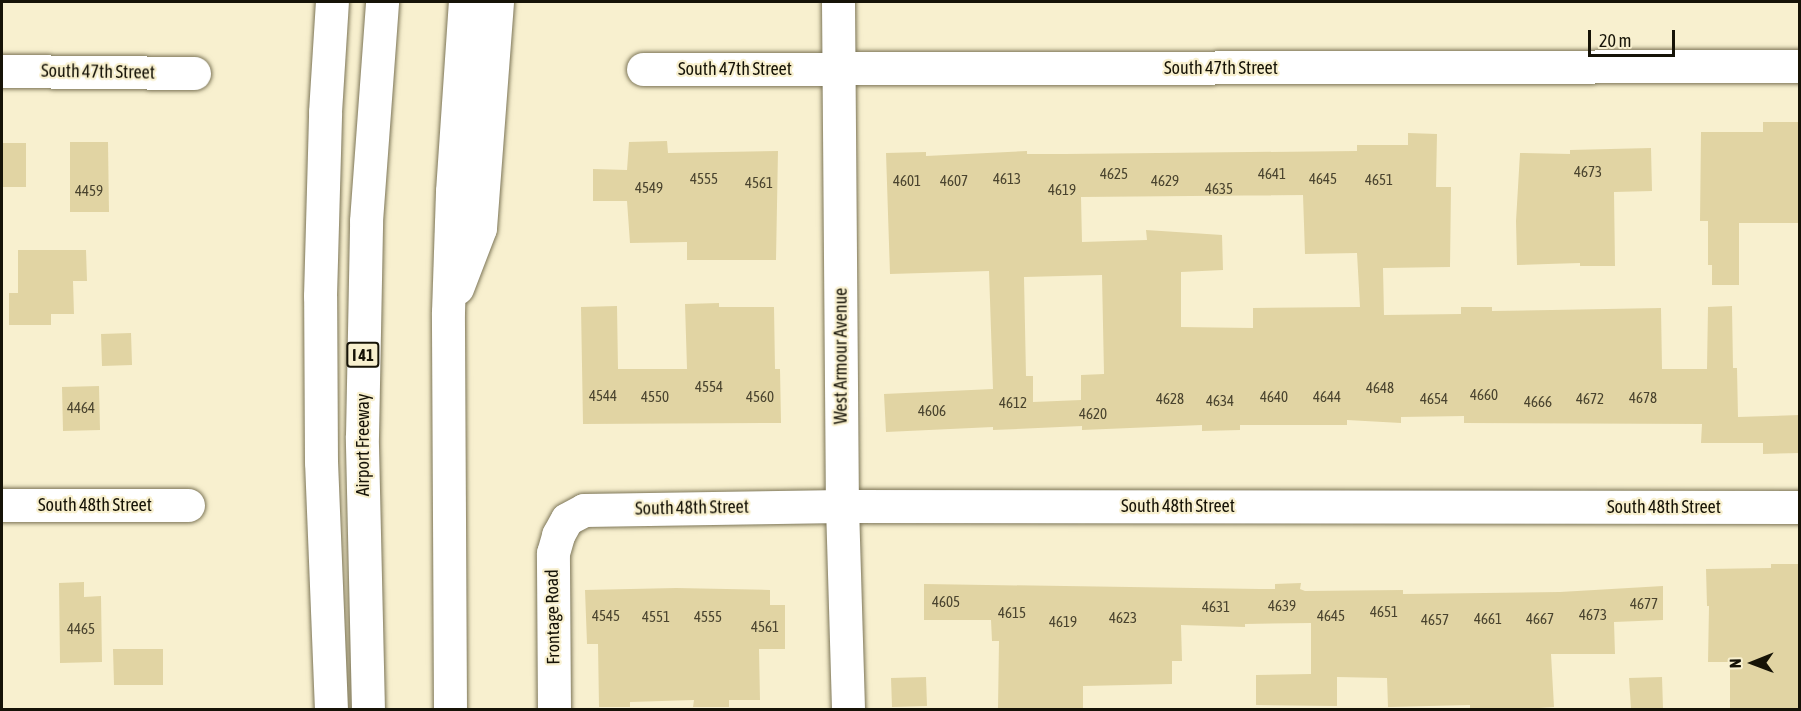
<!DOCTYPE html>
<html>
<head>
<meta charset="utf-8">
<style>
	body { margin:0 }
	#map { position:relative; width:1801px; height:711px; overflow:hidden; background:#f8f0cf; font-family:"Asap Condensed",sans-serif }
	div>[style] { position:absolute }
	.building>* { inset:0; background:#e1d4a3 }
	.roads { filter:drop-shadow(0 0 2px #7c7557) drop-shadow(0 0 2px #7c7557) }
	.minor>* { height:33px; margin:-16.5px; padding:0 16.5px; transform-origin:16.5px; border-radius:16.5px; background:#fff }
	.highway>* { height:33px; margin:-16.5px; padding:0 16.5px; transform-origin:16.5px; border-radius:16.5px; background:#fff }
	span { translate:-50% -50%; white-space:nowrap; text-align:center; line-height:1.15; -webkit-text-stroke:4.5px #f8f0cf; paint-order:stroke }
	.number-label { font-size:15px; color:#49432e }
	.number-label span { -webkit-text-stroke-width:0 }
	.shield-label span { padding:2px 4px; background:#f8f0cf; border:2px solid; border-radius:4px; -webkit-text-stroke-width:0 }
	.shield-label { font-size:16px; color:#161307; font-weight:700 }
	.street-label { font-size:18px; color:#161307 }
	.frame { position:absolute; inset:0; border:3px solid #161307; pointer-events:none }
	.north { position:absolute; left:1723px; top:633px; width:60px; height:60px; -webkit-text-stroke:4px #f8f0cf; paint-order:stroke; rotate:269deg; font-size:16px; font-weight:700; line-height:24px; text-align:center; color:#161307 }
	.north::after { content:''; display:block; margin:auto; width:21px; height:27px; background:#161307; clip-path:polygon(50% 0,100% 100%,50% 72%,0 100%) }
	.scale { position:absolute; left:1588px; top:30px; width:87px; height:27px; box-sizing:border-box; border:3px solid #161307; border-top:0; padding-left:8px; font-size:18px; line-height:21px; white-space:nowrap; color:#161307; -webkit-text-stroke:4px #f8f0cf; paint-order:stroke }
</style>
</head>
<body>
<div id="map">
	<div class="building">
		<i style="clip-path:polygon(1763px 122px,1800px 122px,1800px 223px,1739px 223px,1739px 285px,1712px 285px,1712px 265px,1708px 265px,1708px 221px,1700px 221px,1701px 132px,1763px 132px)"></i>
		<i style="clip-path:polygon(evenodd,1408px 133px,1437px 134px,1436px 187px,1451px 187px,1450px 267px,1383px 268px,1384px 315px,1461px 314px,1461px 307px,1492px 307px,1492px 311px,1661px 308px,1662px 369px,1707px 369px,1708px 307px,1732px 306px,1733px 368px,1737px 368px,1738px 417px,1800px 415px,1800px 453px,1763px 454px,1763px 443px,1701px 443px,1702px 424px,1464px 423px,1464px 416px,1401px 417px,1401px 423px,1347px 420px,1347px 425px,1240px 425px,1240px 430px,1202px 431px,1202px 425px,1082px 430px,1082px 426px,993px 430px,993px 427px,886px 432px,884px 394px,993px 389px,989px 271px,890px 274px,886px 153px,926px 152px,926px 156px,1027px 151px,1027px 154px,1065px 154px,1357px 151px,1357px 145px,1408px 145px,1408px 133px,1303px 195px,1305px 254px,1357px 253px,1360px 307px,1253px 308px,1253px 328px,1181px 327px,1181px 272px,1223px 270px,1222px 235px,1146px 230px,1147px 240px,1082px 242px,1081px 197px,1303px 195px,1408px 133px,1102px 275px,1104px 374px,1081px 375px,1081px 400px,1033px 402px,1033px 376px,1026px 376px,1024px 277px,1102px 275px)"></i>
		<i style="clip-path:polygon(667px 141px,668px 153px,778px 151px,776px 260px,687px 260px,687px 242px,630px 243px,627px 201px,593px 201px,593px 169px,627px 170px,629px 142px)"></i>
		<i style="clip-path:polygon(70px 142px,108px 142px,109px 212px,70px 212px)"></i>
		<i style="clip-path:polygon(2px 143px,26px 143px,26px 187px,2px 187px)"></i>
		<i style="clip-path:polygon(1651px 148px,1652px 191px,1614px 192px,1615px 266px,1580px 266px,1580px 263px,1517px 265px,1516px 221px,1520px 153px,1570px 154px,1570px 150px)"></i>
		<i style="clip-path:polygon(18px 250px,86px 250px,87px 281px,73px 281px,74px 314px,51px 314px,51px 325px,9px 325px,9px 293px,18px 293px)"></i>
		<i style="clip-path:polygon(719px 303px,719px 307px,774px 307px,775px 369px,780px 369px,781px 423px,583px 424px,581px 307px,617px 306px,618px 369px,687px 369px,685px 304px)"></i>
		<i style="clip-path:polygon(131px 333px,132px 365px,102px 366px,101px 334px)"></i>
		<i style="clip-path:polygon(99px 386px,100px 430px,63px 431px,62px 387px)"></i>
		<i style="clip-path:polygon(1771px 564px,1800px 564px,1800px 710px,1730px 710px,1730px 662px,1708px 662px,1709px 606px,1707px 606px,1706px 569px,1771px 568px)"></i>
		<i style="clip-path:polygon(84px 582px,84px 597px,101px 596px,102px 662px,60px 663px,59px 583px)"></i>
		<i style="clip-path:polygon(1301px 583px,1300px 589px,1305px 591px,1403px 590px,1403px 594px,1560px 592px,1663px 586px,1663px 620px,1614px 622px,1615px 654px,1551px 654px,1554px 707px,1523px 709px,1470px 709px,1470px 705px,1388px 707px,1387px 678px,1337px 677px,1337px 706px,1256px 705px,1256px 675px,1311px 674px,1311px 623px,1245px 624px,1245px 627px,1181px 625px,1182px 661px,1172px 661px,1172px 684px,1083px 686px,1083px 708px,998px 708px,999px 641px,992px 641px,991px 620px,924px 620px,924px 584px,1260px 589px,1275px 589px,1275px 584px)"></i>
		<i style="clip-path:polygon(676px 588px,770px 590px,770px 605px,785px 605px,785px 649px,759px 649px,760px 700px,729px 700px,729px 707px,693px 707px,694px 700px,630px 702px,630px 707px,599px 707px,598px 644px,587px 644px,585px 590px)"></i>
		<i style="clip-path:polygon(113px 649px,163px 649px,163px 685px,114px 685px)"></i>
		<i style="clip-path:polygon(926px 677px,927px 706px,892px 707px,891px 678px)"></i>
		<i style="clip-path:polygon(1662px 677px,1663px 708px,1631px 709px,1629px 678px)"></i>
	</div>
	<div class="roads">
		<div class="minor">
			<i style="left:838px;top:2px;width:504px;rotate:89.55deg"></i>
			<i style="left:842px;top:506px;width:204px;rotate:88.3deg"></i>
			<i style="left:643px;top:69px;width:1157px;rotate:-0.15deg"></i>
			<i style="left:2px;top:71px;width:192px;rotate:0.6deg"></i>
			<i style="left:2px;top:505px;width:186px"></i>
			<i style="left:554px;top:710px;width:157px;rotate:-90.4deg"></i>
			<i style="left:553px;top:553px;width:19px;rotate:-74deg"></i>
			<i style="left:558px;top:535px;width:18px;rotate:-61deg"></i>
			<i style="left:567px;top:519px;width:19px;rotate:-28deg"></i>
			<i style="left:584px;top:510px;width:258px;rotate:-0.9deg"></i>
			<i style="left:842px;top:506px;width:958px;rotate:0.06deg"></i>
		</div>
		<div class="highway">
			<i style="left:457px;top:288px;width:64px;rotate:-69deg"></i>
			<i style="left:480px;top:228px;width:227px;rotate:-85.7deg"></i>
			<i style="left:331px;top:710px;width:248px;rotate:-92.3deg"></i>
			<i style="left:321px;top:462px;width:166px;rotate:-90.3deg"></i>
			<i style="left:320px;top:296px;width:184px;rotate:-88.4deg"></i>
			<i style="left:325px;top:112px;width:110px;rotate:-86.4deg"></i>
			<i style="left:368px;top:710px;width:274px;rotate:-91.3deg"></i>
			<i style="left:362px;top:436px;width:215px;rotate:-88.9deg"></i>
			<i style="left:366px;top:221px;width:220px;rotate:-85.8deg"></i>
			<i style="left:450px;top:710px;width:398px;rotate:-90.3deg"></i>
			<i style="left:448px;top:312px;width:121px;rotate:-88.1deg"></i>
			<i style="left:452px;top:191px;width:189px;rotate:-86.1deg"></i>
		</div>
	</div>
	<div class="number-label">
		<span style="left:1588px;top:172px">4673</span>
		<span style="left:1114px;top:174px">4625</span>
		<span style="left:1272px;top:174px">4641</span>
		<span style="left:704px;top:179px">4555</span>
		<span style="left:1007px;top:179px">4613</span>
		<span style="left:1323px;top:179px">4645</span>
		<span style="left:1379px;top:180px">4651</span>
		<span style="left:907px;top:181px">4601</span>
		<span style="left:954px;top:181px">4607</span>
		<span style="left:1165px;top:181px">4629</span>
		<span style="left:759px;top:183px">4561</span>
		<span style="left:649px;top:188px">4549</span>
		<span style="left:1219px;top:189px">4635</span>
		<span style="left:1062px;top:190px">4619</span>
		<span style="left:89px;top:191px">4459</span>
		<span style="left:709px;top:387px">4554</span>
		<span style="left:1380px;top:388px">4648</span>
		<span style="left:1484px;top:395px">4660</span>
		<span style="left:603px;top:396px">4544</span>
		<span style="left:655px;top:397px">4550</span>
		<span style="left:760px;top:397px">4560</span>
		<span style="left:1274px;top:397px">4640</span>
		<span style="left:1327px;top:397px">4644</span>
		<span style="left:1643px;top:398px">4678</span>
		<span style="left:1170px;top:399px">4628</span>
		<span style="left:1434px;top:399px">4654</span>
		<span style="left:1590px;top:399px">4672</span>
		<span style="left:1220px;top:401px">4634</span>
		<span style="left:1538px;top:402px">4666</span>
		<span style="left:1013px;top:403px">4612</span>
		<span style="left:81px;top:408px">4464</span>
		<span style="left:932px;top:411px">4606</span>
		<span style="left:1093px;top:414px">4620</span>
		<span style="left:946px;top:602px">4605</span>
		<span style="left:1644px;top:604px">4677</span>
		<span style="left:1282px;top:606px">4639</span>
		<span style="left:1216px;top:607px">4631</span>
		<span style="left:1384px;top:612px">4651</span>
		<span style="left:1012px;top:613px">4615</span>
		<span style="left:1593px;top:615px">4673</span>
		<span style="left:606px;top:616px">4545</span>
		<span style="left:1331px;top:616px">4645</span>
		<span style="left:656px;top:617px">4551</span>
		<span style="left:708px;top:617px">4555</span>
		<span style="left:1123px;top:618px">4623</span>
		<span style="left:1488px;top:619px">4661</span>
		<span style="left:1540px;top:619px">4667</span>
		<span style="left:1435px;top:620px">4657</span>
		<span style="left:1063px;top:622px">4619</span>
		<span style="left:765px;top:627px">4561</span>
		<span style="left:81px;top:629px">4465</span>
	</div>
	<div class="shield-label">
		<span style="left:363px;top:355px">I 41</span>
	</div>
	<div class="street-label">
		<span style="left:1221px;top:68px">South 47th Street</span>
		<span style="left:735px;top:69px">South 47th Street</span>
		<span style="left:98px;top:72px;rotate:1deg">South 47th Street</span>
		<span style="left:841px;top:356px;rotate:-90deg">West Armour Avenue</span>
		<span style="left:363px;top:445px;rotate:-90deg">Airport Freeway</span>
		<span style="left:95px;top:505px">South 48th Street</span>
		<span style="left:1178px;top:506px">South 48th Street</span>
		<span style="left:1664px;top:507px">South 48th Street</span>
		<span style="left:692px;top:508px;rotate:-1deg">South 48th Street</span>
		<span style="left:553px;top:617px;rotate:-91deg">Frontage Road</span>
	</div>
	<div class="frame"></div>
	<div class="north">N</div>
	<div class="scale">20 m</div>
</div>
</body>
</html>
